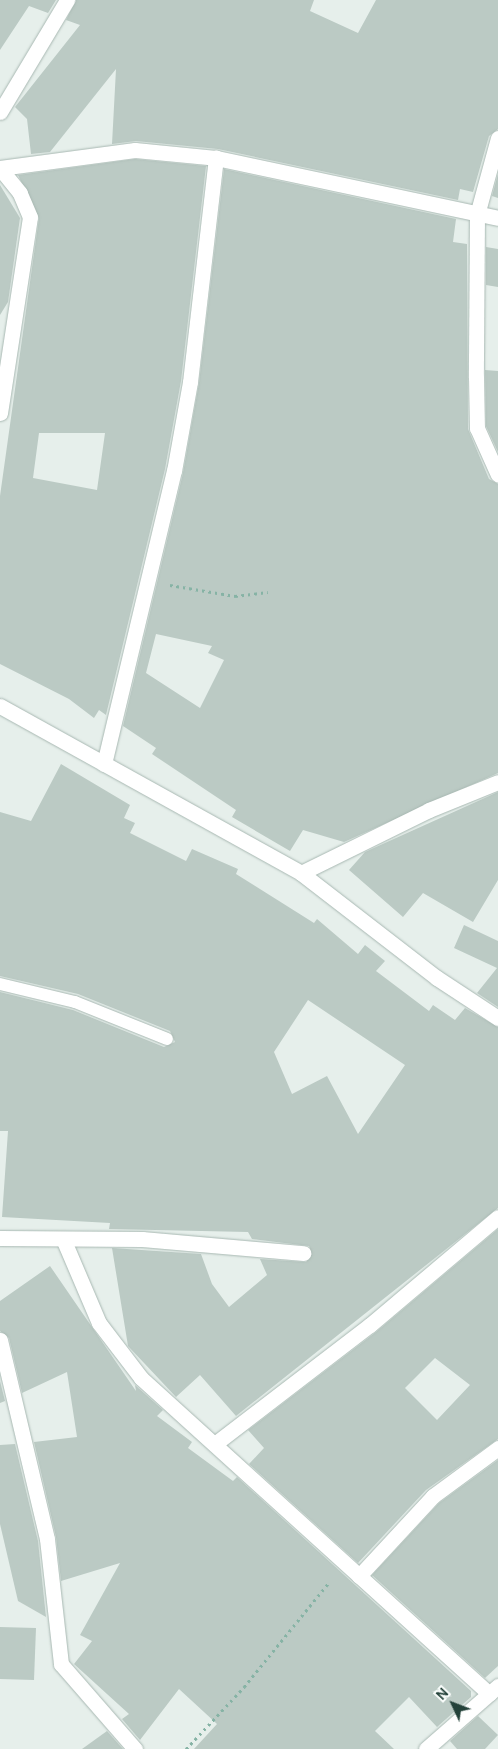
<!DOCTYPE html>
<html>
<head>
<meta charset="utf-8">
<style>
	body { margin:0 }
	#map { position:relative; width:498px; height:1749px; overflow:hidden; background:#e6efeb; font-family:Manrope,sans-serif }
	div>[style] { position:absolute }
	.building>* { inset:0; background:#bbcac4 }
	.path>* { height:3px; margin-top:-1.5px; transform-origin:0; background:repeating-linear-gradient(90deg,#86b3a5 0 2.5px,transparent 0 6.5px) }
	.roads { filter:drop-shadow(0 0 1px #a8b8b2) drop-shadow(0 0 1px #a8b8b2) }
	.service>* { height:12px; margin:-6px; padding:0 6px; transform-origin:6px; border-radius:6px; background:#fff }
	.minor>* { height:15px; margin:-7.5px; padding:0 7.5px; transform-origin:7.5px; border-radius:7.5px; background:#fff }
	span { translate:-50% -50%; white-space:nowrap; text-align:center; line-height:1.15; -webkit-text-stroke:4.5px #f7fbf9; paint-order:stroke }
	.north { position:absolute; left:428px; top:1679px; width:50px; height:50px; -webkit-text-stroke:4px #f7fbf9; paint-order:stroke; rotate:313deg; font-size:14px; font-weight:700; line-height:20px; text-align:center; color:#24423a }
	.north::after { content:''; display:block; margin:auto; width:18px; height:22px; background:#24423a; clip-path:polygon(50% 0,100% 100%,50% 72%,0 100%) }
</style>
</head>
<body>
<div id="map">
	<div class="building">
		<i style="clip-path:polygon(0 0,56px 0,48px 13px,29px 6px,0 50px)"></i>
		<i style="clip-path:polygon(76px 0,314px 0,310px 11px,358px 33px,376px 0,498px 0,498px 129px,489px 136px,473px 192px,460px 189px,458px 200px,218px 149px,136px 141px,112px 144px,116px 69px,50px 152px,31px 154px,27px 119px,15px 107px,80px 25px,66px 20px)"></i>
		<i style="clip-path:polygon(evenodd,135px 159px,206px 166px,181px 381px,165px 469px,106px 715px,99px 710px,94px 718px,69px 699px,0 664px,0 496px,39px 218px,18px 175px,135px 159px,39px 433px,105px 433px,97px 490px,33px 478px,39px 433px)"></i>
		<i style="clip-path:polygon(evenodd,224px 169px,456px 219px,453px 242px,467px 244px,468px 429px,489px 479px,498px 484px,498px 773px,344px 842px,303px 830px,290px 851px,232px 817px,236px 810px,152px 754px,156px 748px,123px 726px,183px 473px,199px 383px,224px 169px,156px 634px,212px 646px,208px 653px,224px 660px,200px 708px,146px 673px,156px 634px)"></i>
		<i style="clip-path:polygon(498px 174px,498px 198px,492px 196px)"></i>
		<i style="clip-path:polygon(0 185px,20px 218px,8px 302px,0 315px)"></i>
		<i style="clip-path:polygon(486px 247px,498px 249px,498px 287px,486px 285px)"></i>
		<i style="clip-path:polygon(485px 370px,498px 371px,498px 452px,486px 426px)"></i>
		<i style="clip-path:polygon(evenodd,61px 764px,130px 805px,124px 818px,135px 823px,130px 833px,186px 861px,192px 849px,238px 869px,236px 874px,314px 923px,317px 919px,358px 954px,365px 945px,385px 961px,376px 971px,429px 1011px,433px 1005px,455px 1020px,465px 1008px,498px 1027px,498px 1208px,236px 1416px,200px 1375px,176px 1397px,128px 1346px,112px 1248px,201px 1254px,212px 1284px,229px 1307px,267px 1275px,260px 1259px,306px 1262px,312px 1254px,309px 1246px,252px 1239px,248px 1232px,109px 1229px,110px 1223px,2px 1217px,8px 1131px,0 1131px,0 992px,73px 1010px,164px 1047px,175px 1042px,170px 1031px,78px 994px,0 976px,0 812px,31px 821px,61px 764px,308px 1000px,405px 1065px,358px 1134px,327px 1076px,292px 1094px,274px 1052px,308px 1000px)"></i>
		<i style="clip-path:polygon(498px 792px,498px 880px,473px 922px,423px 893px,403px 917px,349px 870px,365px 852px)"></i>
		<i style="clip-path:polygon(464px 925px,498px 941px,498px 1007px,477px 993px,497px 968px,454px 948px)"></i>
		<i style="clip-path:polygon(evenodd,498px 1229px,498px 1439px,426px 1490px,358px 1563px,249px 1464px,264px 1448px,248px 1430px,376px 1332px,498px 1229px,435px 1358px,470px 1385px,437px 1420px,405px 1388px,435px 1358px)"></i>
		<i style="clip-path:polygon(50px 1266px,136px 1391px,135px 1385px,163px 1410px,157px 1416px,192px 1442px,188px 1448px,233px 1481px,237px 1477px,471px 1691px,471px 1697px,437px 1727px,409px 1697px,375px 1731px,394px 1749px,194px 1749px,217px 1724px,179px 1689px,140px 1740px,122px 1719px,129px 1714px,74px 1664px,92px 1641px,80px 1635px,120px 1563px,61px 1581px,56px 1537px,34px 1442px,77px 1437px,67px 1372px,22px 1393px,9px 1338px,0 1331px,0 1301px)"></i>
		<i style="clip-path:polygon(0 1381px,5px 1401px,0 1403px)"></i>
		<i style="clip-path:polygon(15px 1444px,38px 1541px,46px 1617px,18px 1601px,0 1524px,0 1445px)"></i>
		<i style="clip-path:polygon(498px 1460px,498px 1666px,485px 1678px,372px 1575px,439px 1503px)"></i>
		<i style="clip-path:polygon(0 1627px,36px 1628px,34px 1680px,0 1679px)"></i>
		<i style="clip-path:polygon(478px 1716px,498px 1735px,485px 1749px,457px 1749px,450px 1741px)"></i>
		<i style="clip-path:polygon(107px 1731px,123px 1749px,82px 1749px)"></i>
	</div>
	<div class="path">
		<i style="left:170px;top:585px;width:66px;rotate:9.6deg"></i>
		<i style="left:235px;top:596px;width:33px;rotate:-7deg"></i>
		<i style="left:186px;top:1749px;width:85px;rotate:-46.9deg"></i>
		<i style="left:244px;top:1687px;width:136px;rotate:-50.9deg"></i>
	</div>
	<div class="roads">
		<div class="service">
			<i style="left:0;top:984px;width:77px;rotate:13.5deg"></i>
			<i style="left:75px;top:1002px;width:99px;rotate:21.9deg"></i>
		</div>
		<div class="minor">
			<i style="left:0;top:112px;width:131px;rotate:-59.1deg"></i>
			<i style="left:498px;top:138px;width:80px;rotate:105.3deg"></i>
			<i style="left:477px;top:215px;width:162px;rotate:90.4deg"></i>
			<i style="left:476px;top:377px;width:51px;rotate:88.9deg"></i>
			<i style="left:477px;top:428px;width:51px;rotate:65.9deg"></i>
			<i style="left:0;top:413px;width:198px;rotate:-81.3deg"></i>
			<i style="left:30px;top:217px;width:26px;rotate:-113deg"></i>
			<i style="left:20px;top:193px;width:32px;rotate:-129deg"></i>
			<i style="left:0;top:168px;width:136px;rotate:-7.6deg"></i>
			<i style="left:135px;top:150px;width:81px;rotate:5.6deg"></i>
			<i style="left:216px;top:158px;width:288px;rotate:12deg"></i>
			<i style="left:0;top:706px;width:344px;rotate:29deg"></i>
			<i style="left:301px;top:873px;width:172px;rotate:37.7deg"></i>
			<i style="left:437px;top:978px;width:73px;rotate:33.3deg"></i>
			<i style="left:104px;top:764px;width:301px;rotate:-76.6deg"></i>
			<i style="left:174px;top:471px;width:90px;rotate:-79.8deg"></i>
			<i style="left:190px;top:382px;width:226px;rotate:-83.4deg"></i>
			<i style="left:301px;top:873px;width:143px;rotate:-26.2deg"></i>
			<i style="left:429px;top:810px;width:74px;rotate:-22.1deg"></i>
			<i style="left:0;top:1238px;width:142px;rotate:0.4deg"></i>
			<i style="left:142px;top:1239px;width:162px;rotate:5deg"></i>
			<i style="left:64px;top:1241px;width:89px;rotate:66.9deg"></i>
			<i style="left:99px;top:1323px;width:69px;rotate:52.6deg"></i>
			<i style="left:141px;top:1378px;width:470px;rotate:42.2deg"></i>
			<i style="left:0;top:1340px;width:204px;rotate:76.7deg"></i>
			<i style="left:47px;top:1539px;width:126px;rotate:83.6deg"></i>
			<i style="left:61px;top:1664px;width:113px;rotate:49deg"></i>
			<i style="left:216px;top:1443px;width:194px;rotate:-37.5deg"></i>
			<i style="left:370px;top:1325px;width:167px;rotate:-40.2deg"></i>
			<i style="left:359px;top:1576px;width:109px;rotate:-47.2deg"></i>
			<i style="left:433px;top:1496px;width:81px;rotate:-36.4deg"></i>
			<i style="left:426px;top:1749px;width:96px;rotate:-41.2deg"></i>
		</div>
	</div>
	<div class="north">N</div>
</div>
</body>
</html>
